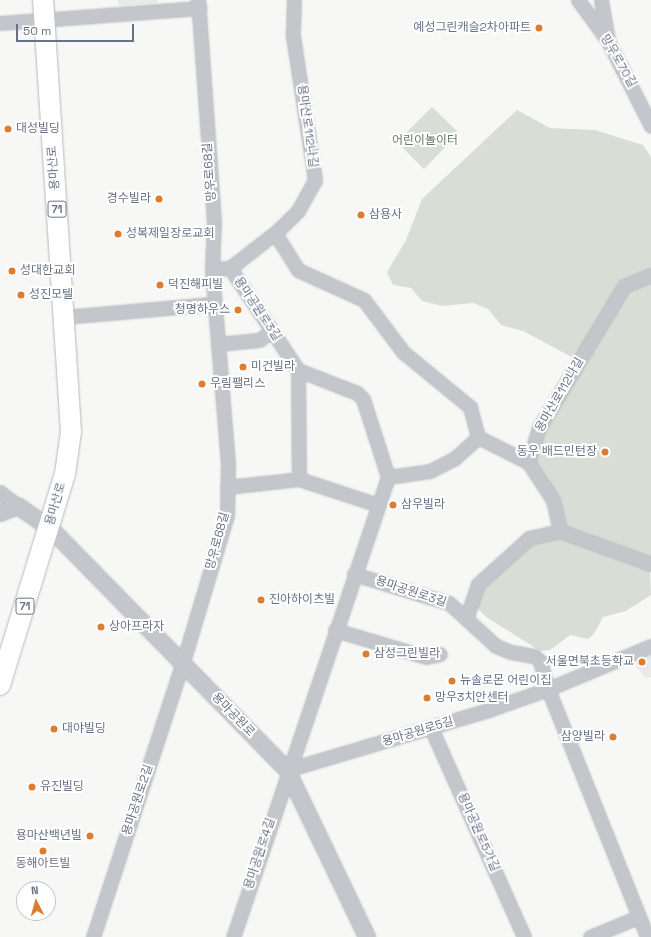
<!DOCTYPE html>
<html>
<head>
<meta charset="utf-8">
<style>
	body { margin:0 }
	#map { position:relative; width:651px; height:937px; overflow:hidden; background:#f7f8f5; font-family:"Space Grotesk","Noto Sans KR",sans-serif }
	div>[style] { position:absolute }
	.built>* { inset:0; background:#e8e9e8 }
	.green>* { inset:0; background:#d8ded6 }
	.roads { filter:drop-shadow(0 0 1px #b6b9be) drop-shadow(0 0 1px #b6b9be) }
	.minor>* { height:13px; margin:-6.5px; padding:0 6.5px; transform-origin:6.5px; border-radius:6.5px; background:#c3c6ca }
	.tertiary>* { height:16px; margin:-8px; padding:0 8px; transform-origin:8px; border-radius:8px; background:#c3c6ca }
	.primary>* { height:20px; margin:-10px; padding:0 10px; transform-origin:10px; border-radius:10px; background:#fff }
	.dots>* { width:11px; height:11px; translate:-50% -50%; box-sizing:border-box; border:2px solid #fff; border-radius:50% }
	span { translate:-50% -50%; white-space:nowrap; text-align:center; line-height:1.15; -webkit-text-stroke:4px #fff; paint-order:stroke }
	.shield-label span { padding:1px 3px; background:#fff; border:1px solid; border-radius:3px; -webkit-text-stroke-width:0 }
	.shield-label { font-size:11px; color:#687285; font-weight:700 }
	.poi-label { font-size:12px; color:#687285 }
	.right { translate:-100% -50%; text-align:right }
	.left { translate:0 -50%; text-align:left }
	.street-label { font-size:12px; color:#687285 }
	.park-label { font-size:12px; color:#667c67 }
	.north { position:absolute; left:16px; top:881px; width:40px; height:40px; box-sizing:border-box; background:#fff; border:1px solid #c3c7ce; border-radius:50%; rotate:354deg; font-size:11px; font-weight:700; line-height:16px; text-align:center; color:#687285 }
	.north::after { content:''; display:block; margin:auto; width:14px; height:18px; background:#dd7d30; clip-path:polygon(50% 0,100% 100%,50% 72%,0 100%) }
	.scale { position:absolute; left:16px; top:24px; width:118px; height:18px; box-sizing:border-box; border:2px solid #687285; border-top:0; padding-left:5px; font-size:12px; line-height:14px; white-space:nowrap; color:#687285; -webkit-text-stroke:3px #fff; paint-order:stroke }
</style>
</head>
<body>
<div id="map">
	<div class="built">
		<i style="clip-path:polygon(118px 0,158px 0,158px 3px,119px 6px)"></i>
		<i style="clip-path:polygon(651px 647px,651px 677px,645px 678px,629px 656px)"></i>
	</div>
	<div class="green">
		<i style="clip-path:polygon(432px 107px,459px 133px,424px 169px,397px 142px)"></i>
		<i style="clip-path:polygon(517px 110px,550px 128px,595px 130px,643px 145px,651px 157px,651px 564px,560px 531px,553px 500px,528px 462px,579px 361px,523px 331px,501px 325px,488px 309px,473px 303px,442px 306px,422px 301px,411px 288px,393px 285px,387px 272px,406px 240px,422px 199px)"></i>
		<i style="clip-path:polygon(560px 537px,650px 570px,651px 595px,626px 611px,603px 617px,594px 634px,588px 639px,570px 635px,550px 650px,540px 651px,486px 617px,478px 609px,479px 596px,483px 586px,531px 545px)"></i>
	</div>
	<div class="roads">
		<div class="minor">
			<i style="left:294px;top:0;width:36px;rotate:92deg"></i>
			<i style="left:293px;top:36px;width:146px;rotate:81.3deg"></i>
			<i style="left:315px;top:180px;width:35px;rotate:119deg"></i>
			<i style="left:298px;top:211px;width:32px;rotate:136deg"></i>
			<i style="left:275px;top:233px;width:44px;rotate:58.1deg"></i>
			<i style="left:298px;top:270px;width:72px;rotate:24.4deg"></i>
			<i style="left:364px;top:300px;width:65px;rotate:53.1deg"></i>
			<i style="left:403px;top:352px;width:87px;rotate:39.4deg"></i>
			<i style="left:470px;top:407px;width:31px;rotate:75deg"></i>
			<i style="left:478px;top:437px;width:56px;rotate:26.6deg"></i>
			<i style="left:528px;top:462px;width:45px;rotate:56.7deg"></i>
			<i style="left:553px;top:500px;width:32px;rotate:77deg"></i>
			<i style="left:578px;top:0;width:51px;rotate:53.8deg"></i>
			<i style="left:608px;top:41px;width:95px;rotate:63.2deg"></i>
			<i style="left:601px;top:0;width:41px;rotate:80.1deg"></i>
			<i style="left:0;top:23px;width:200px;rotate:-4.3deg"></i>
			<i style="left:230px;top:268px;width:57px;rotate:-37.9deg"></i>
			<i style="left:212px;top:269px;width:18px;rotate:-3deg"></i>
			<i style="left:230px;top:268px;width:123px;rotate:56.3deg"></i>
			<i style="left:298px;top:370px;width:63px;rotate:21.3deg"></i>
			<i style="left:357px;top:393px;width:8px;rotate:45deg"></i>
			<i style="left:363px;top:399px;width:82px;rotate:72.2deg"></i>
			<i style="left:388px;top:477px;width:485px;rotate:108.6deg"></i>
			<i style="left:64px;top:317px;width:151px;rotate:-5deg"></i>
			<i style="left:218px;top:344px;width:41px;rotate:-5.6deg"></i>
			<i style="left:259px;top:340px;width:16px;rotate:-35deg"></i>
			<i style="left:298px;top:370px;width:109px;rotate:89.5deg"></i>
			<i style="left:528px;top:462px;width:38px;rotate:-72deg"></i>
			<i style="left:540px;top:426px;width:163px;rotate:-59deg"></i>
			<i style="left:624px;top:286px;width:29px;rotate:-22deg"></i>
			<i style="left:388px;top:477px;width:42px;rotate:-8.1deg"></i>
			<i style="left:430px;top:471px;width:28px;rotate:-27deg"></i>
			<i style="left:455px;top:458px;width:31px;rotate:-42deg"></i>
			<i style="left:227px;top:487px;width:72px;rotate:-6.3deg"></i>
			<i style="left:299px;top:479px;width:83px;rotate:18.2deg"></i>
			<i style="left:0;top:492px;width:23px;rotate:38deg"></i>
			<i style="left:354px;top:574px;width:99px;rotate:17deg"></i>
			<i style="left:449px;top:603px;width:64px;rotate:42.5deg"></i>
			<i style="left:496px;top:646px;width:16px;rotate:22deg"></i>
			<i style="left:511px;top:652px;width:23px;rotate:10deg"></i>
			<i style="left:534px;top:656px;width:8px;rotate:40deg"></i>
			<i style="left:540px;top:661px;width:29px;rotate:74deg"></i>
			<i style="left:548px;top:689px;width:267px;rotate:68.2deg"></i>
			<i style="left:466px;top:619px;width:37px;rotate:-71deg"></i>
			<i style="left:478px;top:584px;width:69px;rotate:-42deg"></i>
			<i style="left:529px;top:538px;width:32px;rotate:-13deg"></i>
			<i style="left:560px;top:531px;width:97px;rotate:19.9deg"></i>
			<i style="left:335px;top:630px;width:95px;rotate:16.5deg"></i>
			<i style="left:426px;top:657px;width:14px;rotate:-12deg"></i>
			<i style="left:431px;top:728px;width:229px;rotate:66deg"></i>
			<i style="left:287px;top:770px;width:213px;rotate:-16.6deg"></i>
			<i style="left:491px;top:709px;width:60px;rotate:-19.3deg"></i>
			<i style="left:548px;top:689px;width:112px;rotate:-22.7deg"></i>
			<i style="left:93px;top:937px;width:289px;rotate:-71.9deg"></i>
			<i style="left:183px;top:662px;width:153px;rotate:-73.3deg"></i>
			<i style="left:227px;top:515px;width:51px;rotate:-88.9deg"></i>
			<i style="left:228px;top:464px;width:196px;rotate:-94.7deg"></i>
			<i style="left:212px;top:269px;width:47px;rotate:-87.6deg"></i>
			<i style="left:214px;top:222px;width:223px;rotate:-94.1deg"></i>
			<i style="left:590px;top:937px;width:52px;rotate:-22.6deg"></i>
		</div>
		<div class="tertiary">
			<i style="left:0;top:513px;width:19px;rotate:-21deg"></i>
			<i style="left:18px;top:506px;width:39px;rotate:35deg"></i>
			<i style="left:50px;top:528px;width:339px;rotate:45.6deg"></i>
			<i style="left:287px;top:770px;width:185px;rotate:64.4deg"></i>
		</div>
		<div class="primary">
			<i style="left:0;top:685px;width:221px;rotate:-72.9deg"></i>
			<i style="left:65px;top:474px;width:42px;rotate:-81.9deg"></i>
			<i style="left:71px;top:432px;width:433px;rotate:-93.7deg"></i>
		</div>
	</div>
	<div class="dots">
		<i style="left:539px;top:28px;background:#dd7d30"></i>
		<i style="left:8px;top:129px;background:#dd7d30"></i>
		<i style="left:159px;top:199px;background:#dd7d30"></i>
		<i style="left:361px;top:215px;background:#dd7d30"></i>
		<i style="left:118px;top:234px;background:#dd7d30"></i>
		<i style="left:12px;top:271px;background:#dd7d30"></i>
		<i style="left:160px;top:285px;background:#dd7d30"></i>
		<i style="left:21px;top:295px;background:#dd7d30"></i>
		<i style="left:238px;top:310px;background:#dd7d30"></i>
		<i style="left:243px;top:367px;background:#dd7d30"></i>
		<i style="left:202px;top:384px;background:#dd7d30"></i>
		<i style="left:605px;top:452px;background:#dd7d30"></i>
		<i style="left:393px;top:505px;background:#dd7d30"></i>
		<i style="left:261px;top:600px;background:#dd7d30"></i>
		<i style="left:101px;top:627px;background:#dd7d30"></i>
		<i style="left:366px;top:654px;background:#dd7d30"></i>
		<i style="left:642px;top:662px;background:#dd7d30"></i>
		<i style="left:452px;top:681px;background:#dd7d30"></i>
		<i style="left:427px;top:698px;background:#dd7d30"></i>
		<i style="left:54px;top:729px;background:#dd7d30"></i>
		<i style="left:613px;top:737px;background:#dd7d30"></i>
		<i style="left:32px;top:787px;background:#dd7d30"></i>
		<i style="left:90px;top:836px;background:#dd7d30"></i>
		<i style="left:43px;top:851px;background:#dd7d30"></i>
	</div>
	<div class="shield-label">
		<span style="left:57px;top:209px">71</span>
		<span style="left:25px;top:606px">71</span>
	</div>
	<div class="poi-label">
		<span class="right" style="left:531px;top:28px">예성그린캐슬2차아파트</span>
		<span class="left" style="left:16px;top:129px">대성빌딩</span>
		<span class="right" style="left:151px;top:199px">경수빌라</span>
		<span class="left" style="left:369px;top:215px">삼용사</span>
		<span class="left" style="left:126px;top:234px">성복제일장로교회</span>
		<span class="left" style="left:20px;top:271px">성대한교회</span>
		<span class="left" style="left:168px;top:285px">덕진해피빌</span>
		<span class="left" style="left:29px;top:295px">성진모텔</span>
		<span class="right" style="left:230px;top:310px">청명하우스</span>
		<span class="left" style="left:251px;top:367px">미건빌라</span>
		<span class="left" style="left:210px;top:384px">우림팰리스</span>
		<span class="right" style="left:597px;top:452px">동우 배드민턴장</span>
		<span class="left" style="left:401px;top:505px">삼우빌라</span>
		<span class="left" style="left:269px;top:600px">진아하이츠빌</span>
		<span class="left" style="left:109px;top:627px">상아프라자</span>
		<span class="left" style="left:374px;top:654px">삼성그린빌라</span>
		<span class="right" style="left:634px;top:662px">서울면북초등학교</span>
		<span class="left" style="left:460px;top:681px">뉴솔로몬 어린이집</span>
		<span class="left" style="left:435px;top:698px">망우3치안센터</span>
		<span class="left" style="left:62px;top:729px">대야빌딩</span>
		<span class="right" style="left:605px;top:737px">삼양빌라</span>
		<span class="left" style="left:40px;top:787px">유진빌딩</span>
		<span class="right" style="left:82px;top:836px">용마산백년빌</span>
		<span style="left:43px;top:864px">동해아트빌</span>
	</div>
	<div class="street-label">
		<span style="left:618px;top:61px;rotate:60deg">망우로70길</span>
		<span style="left:307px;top:126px;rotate:82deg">용마산로112나길</span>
		<span style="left:54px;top:168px;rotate:-94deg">용마산로</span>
		<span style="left:210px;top:172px;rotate:-94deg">망우로68길</span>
		<span style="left:257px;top:309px;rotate:56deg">용마공원로3길</span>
		<span style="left:560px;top:395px;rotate:-60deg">용마산로112나길</span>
		<span style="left:56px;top:504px;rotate:-74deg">용마산로</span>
		<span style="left:218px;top:541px;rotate:-75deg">망우로68길</span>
		<span style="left:411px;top:592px;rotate:18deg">용마공원로3길</span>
		<span style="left:233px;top:715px;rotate:46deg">용마공원로</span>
		<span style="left:418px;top:732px;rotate:-17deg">용마공원로5길</span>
		<span style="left:138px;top:800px;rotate:-72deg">용마공원로2길</span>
		<span style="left:478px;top:832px;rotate:66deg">용마공원로5가길</span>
		<span style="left:260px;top:854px;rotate:-72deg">용마공원로4길</span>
	</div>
	<div class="park-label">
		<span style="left:425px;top:141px">어린이놀이터</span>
	</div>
	<div class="north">N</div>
	<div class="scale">50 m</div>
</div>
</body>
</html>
